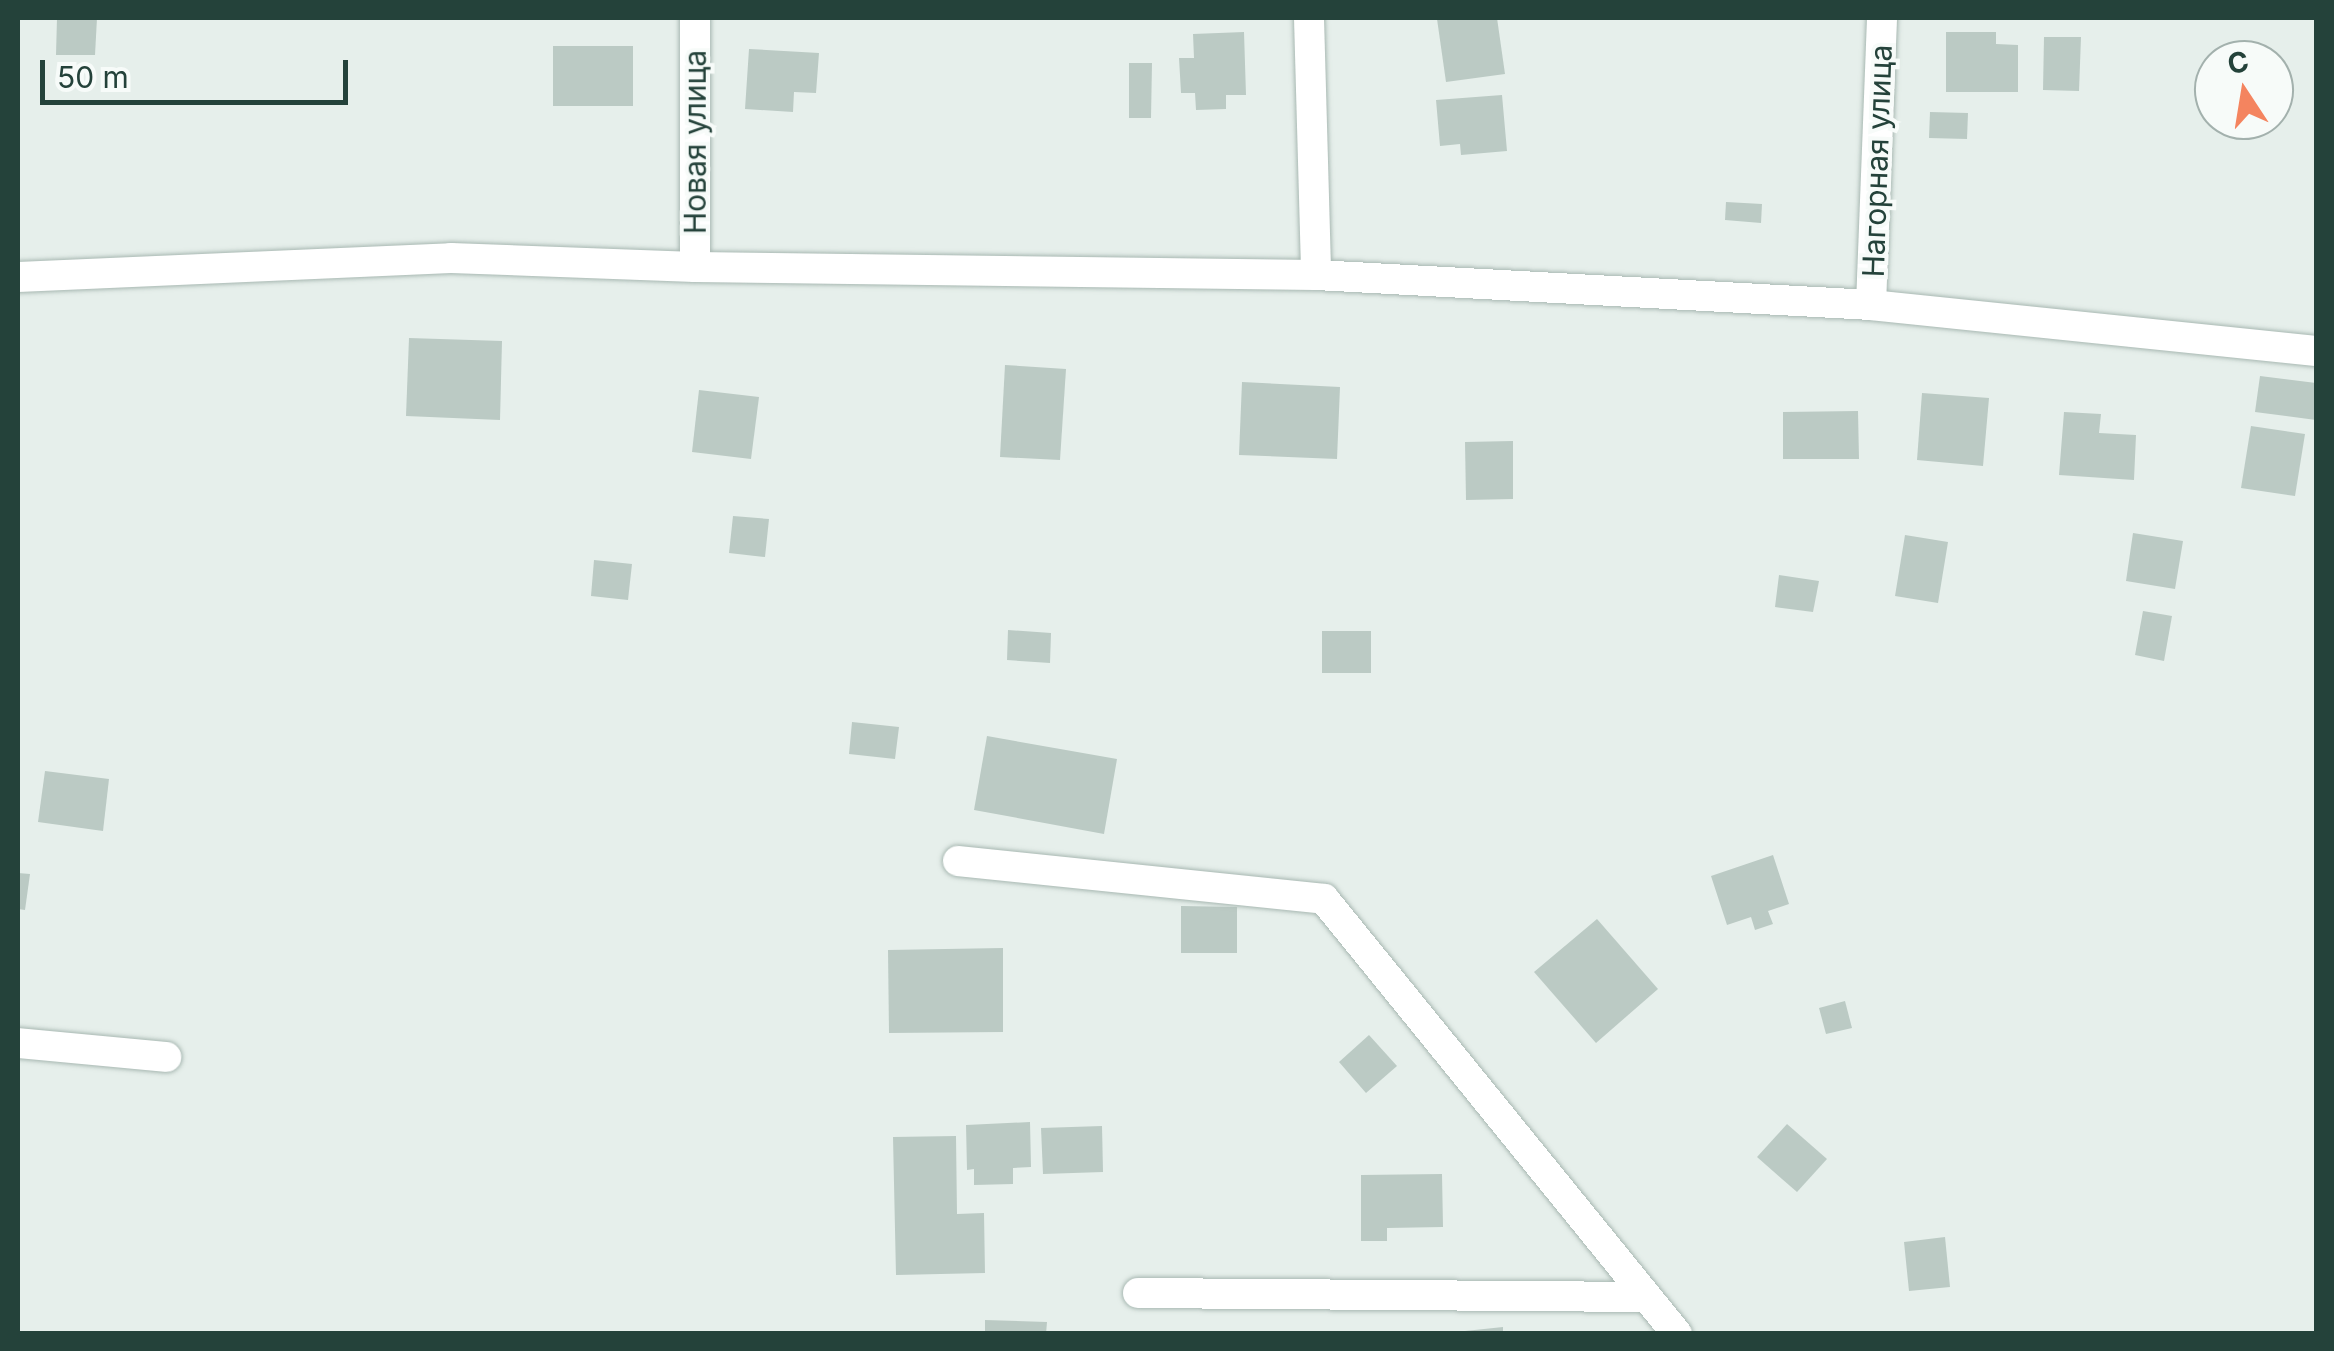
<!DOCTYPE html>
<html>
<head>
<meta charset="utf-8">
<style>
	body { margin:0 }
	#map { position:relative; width:2334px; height:1351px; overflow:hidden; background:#e6efeb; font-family:Inter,sans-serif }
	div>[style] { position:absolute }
	.building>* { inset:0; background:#bbcac4 }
	.roads { filter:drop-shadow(0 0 2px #a8b8b2) drop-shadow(0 0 2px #a8b8b2) }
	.minor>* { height:30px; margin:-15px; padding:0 15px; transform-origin:15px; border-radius:15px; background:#fff }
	span { translate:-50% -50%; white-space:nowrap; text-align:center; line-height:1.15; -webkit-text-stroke:8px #f7fbf9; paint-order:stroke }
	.street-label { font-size:30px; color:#24423a }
	.frame { position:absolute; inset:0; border:20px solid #24423a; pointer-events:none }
	.north { position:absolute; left:2194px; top:40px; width:100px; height:100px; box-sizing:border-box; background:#f7fbf9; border:2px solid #a3b1ad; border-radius:50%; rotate:348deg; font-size:28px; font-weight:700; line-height:40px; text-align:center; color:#24423a }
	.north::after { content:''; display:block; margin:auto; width:35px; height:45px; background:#f4845f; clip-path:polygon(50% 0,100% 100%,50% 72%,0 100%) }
	.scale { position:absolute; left:40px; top:60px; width:308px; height:45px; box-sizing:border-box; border:5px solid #24423a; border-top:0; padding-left:12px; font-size:30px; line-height:35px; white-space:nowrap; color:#24423a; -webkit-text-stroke:8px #f7fbf9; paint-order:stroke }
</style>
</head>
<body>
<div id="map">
	<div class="building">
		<i style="clip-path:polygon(57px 18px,97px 18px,95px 55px,56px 55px)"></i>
		<i style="clip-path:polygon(1497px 18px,1505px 74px,1446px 82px,1437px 19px)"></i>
		<i style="clip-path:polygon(1244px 32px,1246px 95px,1226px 95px,1226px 109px,1196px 110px,1195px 93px,1181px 93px,1179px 58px,1194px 58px,1193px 34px)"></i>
		<i style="clip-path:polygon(1946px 32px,1996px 32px,1996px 44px,2018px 45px,2018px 92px,1946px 92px)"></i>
		<i style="clip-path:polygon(2044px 37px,2081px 37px,2079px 91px,2043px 90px)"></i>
		<i style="clip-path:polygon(553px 46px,633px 46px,633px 106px,553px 106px)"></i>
		<i style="clip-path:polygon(749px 49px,819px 53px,816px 93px,794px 92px,793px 112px,745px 109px)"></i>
		<i style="clip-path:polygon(1129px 63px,1152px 63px,1151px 118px,1129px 118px)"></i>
		<i style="clip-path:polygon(1502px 95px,1507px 151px,1461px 155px,1460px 144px,1440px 146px,1436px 100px)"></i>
		<i style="clip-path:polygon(1930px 112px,1968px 113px,1967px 139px,1929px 138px)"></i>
		<i style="clip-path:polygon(1726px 202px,1762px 204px,1761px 223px,1725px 220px)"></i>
		<i style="clip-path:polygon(409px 338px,502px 341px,500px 420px,406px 416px)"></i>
		<i style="clip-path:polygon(1005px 365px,1066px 369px,1060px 460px,1000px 457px)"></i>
		<i style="clip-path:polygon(2260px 376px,2316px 383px,2316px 420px,2255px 412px)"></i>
		<i style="clip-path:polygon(1242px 382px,1340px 387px,1337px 459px,1239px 455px)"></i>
		<i style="clip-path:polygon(699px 390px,759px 397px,751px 459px,692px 452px)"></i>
		<i style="clip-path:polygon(1922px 393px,1989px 398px,1983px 466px,1917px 460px)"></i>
		<i style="clip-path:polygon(1858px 411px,1859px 459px,1783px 459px,1783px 412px)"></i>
		<i style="clip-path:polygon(2064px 412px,2101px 414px,2099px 433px,2136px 435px,2134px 480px,2059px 475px)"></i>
		<i style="clip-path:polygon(2251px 426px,2305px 434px,2295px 496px,2241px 488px)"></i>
		<i style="clip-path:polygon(1513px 441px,1513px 499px,1466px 500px,1465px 442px)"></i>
		<i style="clip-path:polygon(733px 516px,769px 519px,765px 557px,729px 553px)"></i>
		<i style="clip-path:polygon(2133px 533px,2183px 541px,2175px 589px,2126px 581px)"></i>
		<i style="clip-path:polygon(1905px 535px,1948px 542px,1938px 603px,1895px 596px)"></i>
		<i style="clip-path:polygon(594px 560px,632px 564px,628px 600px,591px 596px)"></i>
		<i style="clip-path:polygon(1779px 575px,1819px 581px,1813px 612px,1775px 607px)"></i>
		<i style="clip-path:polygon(2143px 611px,2172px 616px,2164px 661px,2135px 655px)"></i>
		<i style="clip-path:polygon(1008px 630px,1051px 633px,1050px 663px,1007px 660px)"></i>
		<i style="clip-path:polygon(1322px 631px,1371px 631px,1371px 673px,1322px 673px)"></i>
		<i style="clip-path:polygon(852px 722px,899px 727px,895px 759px,849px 754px)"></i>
		<i style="clip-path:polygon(987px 736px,1117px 759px,1104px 834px,974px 810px)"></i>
		<i style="clip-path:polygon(45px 771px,109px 779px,103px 831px,38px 822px)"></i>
		<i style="clip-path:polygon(1773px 855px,1789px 904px,1768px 911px,1773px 924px,1755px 930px,1751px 917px,1727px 925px,1711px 876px)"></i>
		<i style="clip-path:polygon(18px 873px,30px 874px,25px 910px,18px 909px)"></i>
		<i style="clip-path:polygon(1181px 906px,1237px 907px,1237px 953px,1181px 953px)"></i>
		<i style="clip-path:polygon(1597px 919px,1658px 989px,1596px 1043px,1534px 972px)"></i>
		<i style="clip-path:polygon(1003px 948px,1003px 1032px,889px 1033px,888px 950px)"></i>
		<i style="clip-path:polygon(1845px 1001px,1852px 1028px,1826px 1034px,1819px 1008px)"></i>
		<i style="clip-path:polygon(1369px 1035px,1397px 1066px,1366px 1093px,1339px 1062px)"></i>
		<i style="clip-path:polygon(1030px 1122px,1031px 1167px,1013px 1168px,1013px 1184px,974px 1185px,974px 1169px,967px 1170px,966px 1125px)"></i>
		<i style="clip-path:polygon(1787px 1124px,1827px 1159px,1797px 1192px,1757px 1157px)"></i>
		<i style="clip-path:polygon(1102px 1126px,1103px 1172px,1043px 1174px,1041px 1128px)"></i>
		<i style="clip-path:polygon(956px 1136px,957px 1214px,984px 1213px,985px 1273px,896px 1275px,893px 1137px)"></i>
		<i style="clip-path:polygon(1442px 1174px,1443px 1227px,1387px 1228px,1387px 1241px,1361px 1241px,1361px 1175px)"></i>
		<i style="clip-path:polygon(1945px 1237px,1950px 1287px,1909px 1291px,1904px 1242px)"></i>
		<i style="clip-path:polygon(985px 1320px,1047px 1322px,1046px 1334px,985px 1334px)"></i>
		<i style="clip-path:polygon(1503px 1327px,1503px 1334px,1466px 1334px,1465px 1331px)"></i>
	</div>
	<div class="roads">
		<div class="minor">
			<i style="left:1309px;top:18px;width:257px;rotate:88.4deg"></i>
			<i style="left:695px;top:267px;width:249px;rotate:-90deg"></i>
			<i style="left:18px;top:277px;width:433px;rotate:-2.5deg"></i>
			<i style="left:451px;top:258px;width:244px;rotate:2.1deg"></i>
			<i style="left:695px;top:267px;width:621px;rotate:0.74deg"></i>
			<i style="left:1316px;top:275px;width:556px;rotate:3.09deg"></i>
			<i style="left:1871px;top:305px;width:447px;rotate:5.9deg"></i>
			<i style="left:1871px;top:305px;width:287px;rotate:-87.8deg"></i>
			<i style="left:958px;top:861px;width:368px;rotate:5.9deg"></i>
			<i style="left:1324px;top:899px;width:560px;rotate:50.94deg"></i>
			<i style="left:18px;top:1043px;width:149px;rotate:5.4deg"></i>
			<i style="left:1138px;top:1293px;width:508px;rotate:0.45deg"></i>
		</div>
	</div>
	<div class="street-label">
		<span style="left:695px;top:142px;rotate:-90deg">Новая улица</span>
		<span style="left:1877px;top:161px;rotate:-88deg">Нагорная улица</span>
	</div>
	<div class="frame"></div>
	<div class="north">С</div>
	<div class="scale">50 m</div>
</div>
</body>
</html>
